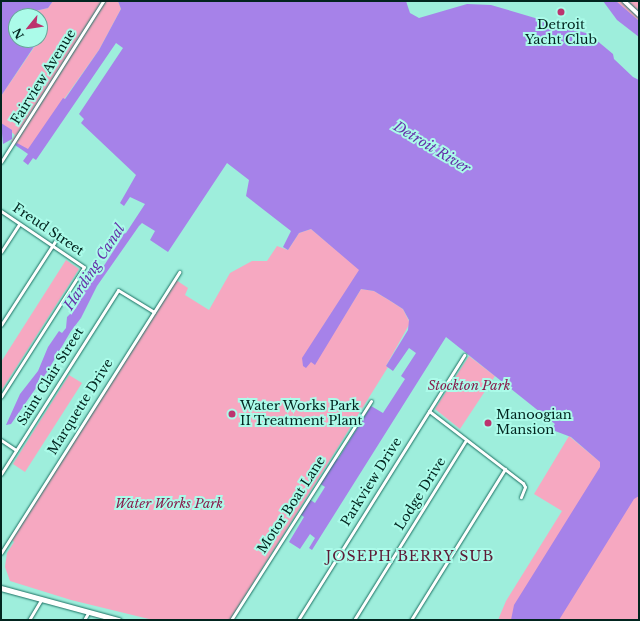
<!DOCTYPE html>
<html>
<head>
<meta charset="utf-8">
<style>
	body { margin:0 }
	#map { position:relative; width:640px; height:621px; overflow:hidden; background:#9eeedc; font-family:"Libre Baskerville",serif }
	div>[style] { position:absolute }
	.green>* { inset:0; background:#f6a8c1 }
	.water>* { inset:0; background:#a682e9 }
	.roads { filter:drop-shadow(0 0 1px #1b7163) drop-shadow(0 0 1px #1b7163) }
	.minor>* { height:3px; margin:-1.5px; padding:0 1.5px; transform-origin:1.5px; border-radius:1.5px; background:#fff }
	.tertiary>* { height:4px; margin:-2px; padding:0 2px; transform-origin:2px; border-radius:2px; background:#fff }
	.secondary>* { height:4.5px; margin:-2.25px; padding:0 2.25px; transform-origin:2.25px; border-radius:2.25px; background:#fff }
	.dots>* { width:11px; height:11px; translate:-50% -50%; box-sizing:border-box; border:2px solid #abfbe9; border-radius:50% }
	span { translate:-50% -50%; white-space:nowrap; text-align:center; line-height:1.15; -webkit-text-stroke:4px #abfbe9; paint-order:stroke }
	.poi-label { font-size:13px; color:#02251f }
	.left { translate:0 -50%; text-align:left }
	.street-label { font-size:13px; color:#02251f }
	.park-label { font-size:13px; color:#881e4d; font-style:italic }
	.water-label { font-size:14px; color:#6531a9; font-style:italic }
	.neighbourhood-label { font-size:14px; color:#5d1b36; letter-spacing:1px }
	.frame { position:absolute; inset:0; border:2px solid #02251f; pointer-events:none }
	.north { position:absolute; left:8px; top:8px; width:40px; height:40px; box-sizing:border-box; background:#abfbe9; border:1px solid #67a598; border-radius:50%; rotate:240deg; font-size:11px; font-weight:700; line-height:16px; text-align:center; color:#02251f }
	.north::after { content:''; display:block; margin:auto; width:14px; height:18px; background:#bc336e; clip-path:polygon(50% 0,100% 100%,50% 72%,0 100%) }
</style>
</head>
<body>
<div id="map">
	<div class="green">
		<i style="clip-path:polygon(53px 1px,118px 1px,121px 9px,99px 50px,28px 150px,11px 142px,15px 135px,1px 123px,1px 96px,35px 46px,30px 42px,40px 40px,40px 16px,36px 16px,35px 11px,48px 8px)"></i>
		<i style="clip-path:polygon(616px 1px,639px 1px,639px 21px,629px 13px)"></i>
		<i style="clip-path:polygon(311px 229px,360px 270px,323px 326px,311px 362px,315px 363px,361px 289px,374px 291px,389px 300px,403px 309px,410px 323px,386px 366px,388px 367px,230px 620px,153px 620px,71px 600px,10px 581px,5px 567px,7px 553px,14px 542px,12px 540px,176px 280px,188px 288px,185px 295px,209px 310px,230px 273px,252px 261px,267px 261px,277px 246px,288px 250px,299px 233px)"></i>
		<i style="clip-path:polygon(66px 260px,79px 269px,1px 391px,1px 362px)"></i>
		<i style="clip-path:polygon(469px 356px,495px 376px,460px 429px,435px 409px)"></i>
		<i style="clip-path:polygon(69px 375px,82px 383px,25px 472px,13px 464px)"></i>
		<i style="clip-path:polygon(569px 436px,639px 494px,639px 620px,498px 620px,506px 601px,562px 511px,534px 494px)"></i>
	</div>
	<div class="water">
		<i style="clip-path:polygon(1px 1px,53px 1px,48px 8px,35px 11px,36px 16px,16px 16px,16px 40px,32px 40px,30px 42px,35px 45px,1px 96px)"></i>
		<i style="clip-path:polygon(118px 1px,406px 1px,410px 13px,419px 18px,467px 4px,491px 5px,589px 34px,613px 54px,614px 59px,633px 77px,639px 80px,639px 496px,634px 499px,559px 620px,511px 620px,514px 605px,600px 467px,600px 462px,571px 437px,555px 431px,553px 427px,555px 424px,446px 337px,312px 550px,309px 548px,315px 538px,310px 534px,300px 549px,289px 542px,304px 517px,300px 514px,309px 499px,315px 503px,325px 487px,319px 483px,335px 457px,338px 459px,371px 406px,383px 413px,405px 379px,401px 376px,416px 353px,409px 348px,393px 371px,386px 366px,408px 330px,409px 320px,403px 309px,389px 300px,374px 291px,361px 289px,315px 365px,311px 362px,306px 368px,303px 366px,302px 358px,359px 270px,311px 229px,299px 233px,288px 250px,283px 247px,291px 231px,246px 196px,249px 180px,227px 163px,168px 252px,150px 240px,155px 231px,142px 223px,139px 226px,97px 286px,81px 318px,71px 331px,47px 372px,11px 424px,6px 425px,20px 394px,38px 371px,48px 347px,59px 331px,62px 333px,66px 328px,67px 317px,76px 308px,83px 293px,79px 289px,83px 282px,94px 274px,98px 275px,123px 236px,121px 235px,126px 233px,145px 204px,130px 197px,124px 206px,120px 203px,136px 175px,81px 123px,84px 119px,79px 114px,123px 48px,116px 43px,36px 160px,33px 158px,28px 165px,23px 161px,28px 154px,15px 145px,17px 143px,28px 149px,63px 98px,65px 99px,99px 50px,121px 9px)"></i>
		<i style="clip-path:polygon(603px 1px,616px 1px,639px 21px,639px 37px,617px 20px)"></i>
		<i style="clip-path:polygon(1px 123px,12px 130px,12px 139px,3px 144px)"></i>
	</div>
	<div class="roads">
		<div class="minor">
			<i style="left:1px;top:162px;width:191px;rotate:-57.6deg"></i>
			<i style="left:1px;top:211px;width:100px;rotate:34deg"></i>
			<i style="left:84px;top:267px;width:154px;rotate:122.6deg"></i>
			<i style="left:1px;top:252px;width:33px;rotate:-57deg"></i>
			<i style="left:1px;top:325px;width:105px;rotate:-57.1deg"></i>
			<i style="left:429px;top:411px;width:118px;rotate:37.5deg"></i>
			<i style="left:523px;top:483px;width:4px;rotate:63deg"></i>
			<i style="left:525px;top:487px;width:11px;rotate:112deg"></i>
			<i style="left:1px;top:440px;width:18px;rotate:34deg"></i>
			<i style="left:1px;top:474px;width:218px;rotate:-57.5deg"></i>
			<i style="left:118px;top:290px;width:42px;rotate:31.4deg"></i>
			<i style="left:1px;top:553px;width:333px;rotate:-57.6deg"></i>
			<i style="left:29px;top:620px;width:23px;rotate:-59deg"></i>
			<i style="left:84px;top:620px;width:8px;rotate:-60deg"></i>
			<i style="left:231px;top:620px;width:260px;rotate:-57.4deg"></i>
			<i style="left:298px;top:620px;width:313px;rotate:-57.9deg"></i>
			<i style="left:354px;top:620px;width:212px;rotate:-58.1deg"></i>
			<i style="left:411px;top:620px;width:178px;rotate:-58.1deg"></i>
		</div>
		<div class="tertiary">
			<i style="left:624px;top:1px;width:21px;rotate:43deg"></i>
		</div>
		<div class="secondary">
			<i style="left:1px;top:588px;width:122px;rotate:15.2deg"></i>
		</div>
	</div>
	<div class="dots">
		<i style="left:561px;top:12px;background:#bc336e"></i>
		<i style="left:232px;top:414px;background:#bc336e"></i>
		<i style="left:488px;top:423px;background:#bc336e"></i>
	</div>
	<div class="poi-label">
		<span style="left:561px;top:33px">Detroit<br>Yacht Club</span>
		<span class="left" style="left:240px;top:414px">Water Works Park<br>II Treatment Plant</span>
		<span class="left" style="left:496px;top:423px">Manoogian<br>Mansion</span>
	</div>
	<div class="street-label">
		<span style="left:44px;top:77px;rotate:-58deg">Fairview Avenue</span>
		<span style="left:48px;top:230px;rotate:34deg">Freud Street</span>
		<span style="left:51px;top:377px;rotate:-58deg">Saint Clair Street</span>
		<span style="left:81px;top:407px;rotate:-58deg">Marquette Drive</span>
		<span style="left:372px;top:482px;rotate:-58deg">Parkview Drive</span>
		<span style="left:421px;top:494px;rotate:-58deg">Lodge Drive</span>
		<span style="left:292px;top:505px;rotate:-57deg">Motor Boat Lane</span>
	</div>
	<div class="park-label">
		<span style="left:469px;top:386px">Stockton Park</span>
		<span style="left:169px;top:504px">Water Works Park</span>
	</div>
	<div class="water-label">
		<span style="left:432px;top:147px;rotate:31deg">Detroit River</span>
		<span style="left:94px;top:267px;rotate:-57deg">Harding Canal</span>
	</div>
	<div class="neighbourhood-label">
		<span style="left:410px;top:556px">JOSEPH BERRY SUB</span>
	</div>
	<div class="frame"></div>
	<div class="north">N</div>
</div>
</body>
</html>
